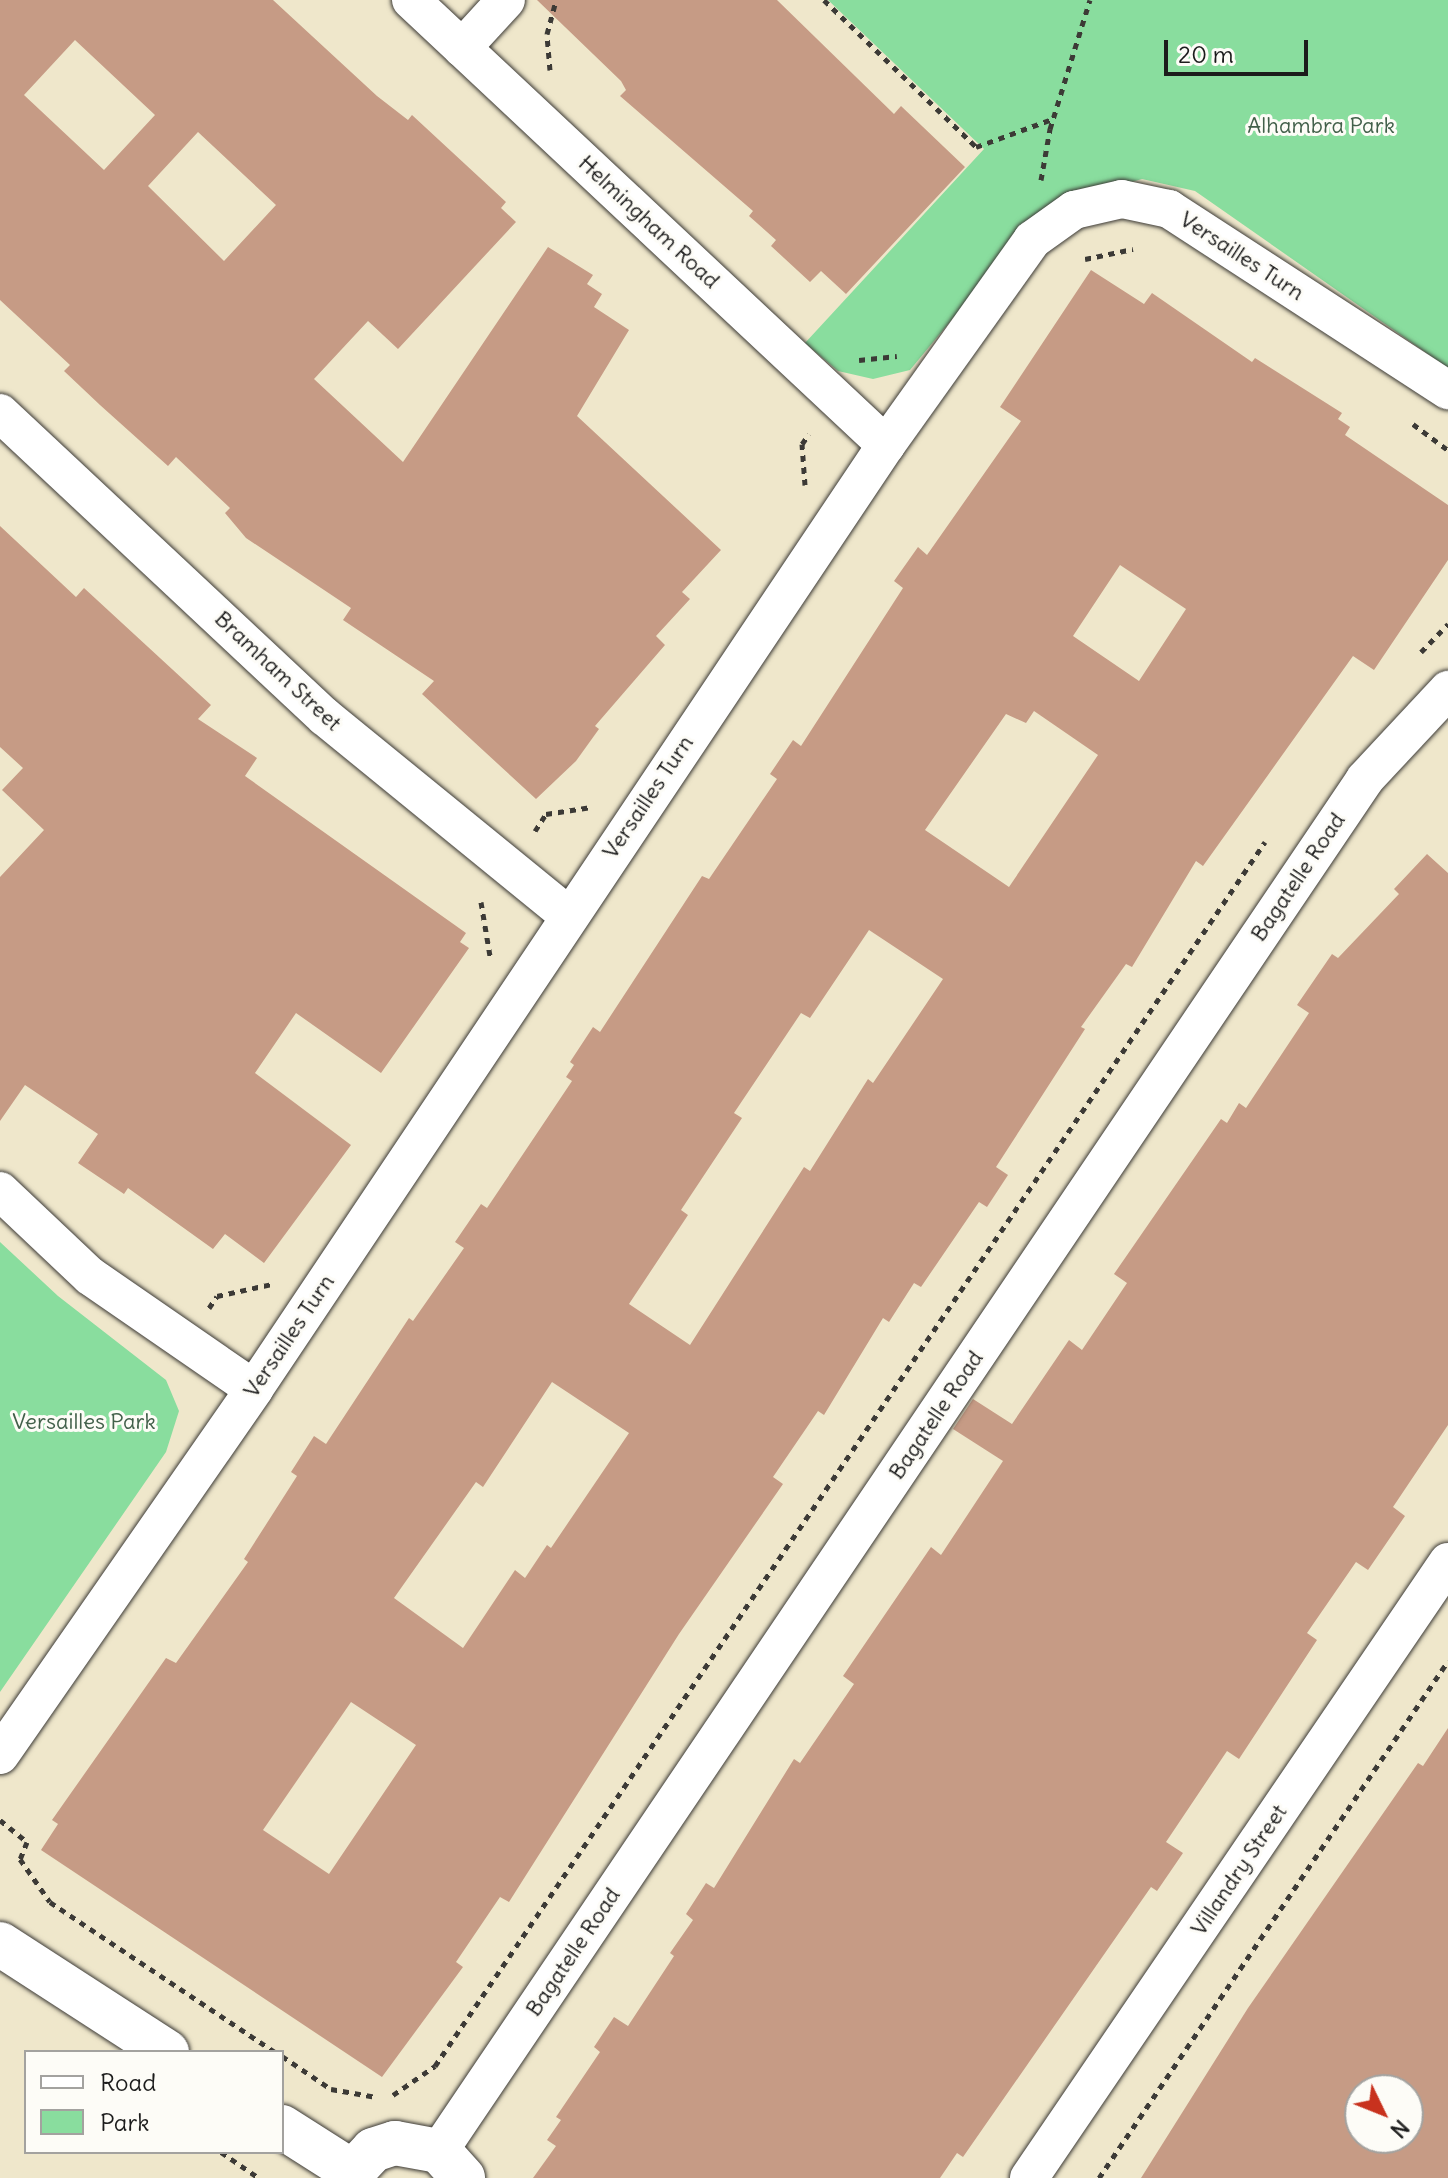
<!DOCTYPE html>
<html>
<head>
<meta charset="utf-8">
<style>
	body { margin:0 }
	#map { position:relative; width:1448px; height:2178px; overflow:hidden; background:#efe7cb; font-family:Delius,sans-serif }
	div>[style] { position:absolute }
	.green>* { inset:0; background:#89dd9e }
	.building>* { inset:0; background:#c69b85 }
	.path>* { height:5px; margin-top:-2.5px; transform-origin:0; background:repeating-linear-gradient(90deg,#3c3a36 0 6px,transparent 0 12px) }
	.roads { filter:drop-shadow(0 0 2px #3c3a36) drop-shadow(0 0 2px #3c3a36) }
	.minor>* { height:38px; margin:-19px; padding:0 19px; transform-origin:19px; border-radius:19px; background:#fff }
	.tertiary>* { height:44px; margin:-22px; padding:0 22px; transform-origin:22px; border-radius:22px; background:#fff }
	span { translate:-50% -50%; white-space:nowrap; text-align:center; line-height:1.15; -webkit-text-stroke:6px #fdfcf7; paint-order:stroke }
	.park-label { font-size:22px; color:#42604a }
	.street-label { font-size:22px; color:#1c1c1c }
	.legend { position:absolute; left:24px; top:2050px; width:260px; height:104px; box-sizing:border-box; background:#fdfcf7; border:2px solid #a3a29f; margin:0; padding:10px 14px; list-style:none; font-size:24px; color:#1c1c1c }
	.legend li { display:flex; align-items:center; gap:16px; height:40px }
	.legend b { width:40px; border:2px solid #a3a29f }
	.north { position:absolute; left:1344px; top:2074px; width:80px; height:80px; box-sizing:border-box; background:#fdfcf7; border:2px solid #a3a29f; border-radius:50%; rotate:133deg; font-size:22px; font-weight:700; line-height:32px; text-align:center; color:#1c1c1c }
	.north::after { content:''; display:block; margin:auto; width:28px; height:36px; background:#c8321e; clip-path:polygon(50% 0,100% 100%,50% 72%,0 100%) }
	.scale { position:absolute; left:1164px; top:40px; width:144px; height:36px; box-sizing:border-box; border:4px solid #1c1c1c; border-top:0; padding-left:10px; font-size:24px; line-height:28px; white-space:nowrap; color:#1c1c1c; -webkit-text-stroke:6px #fdfcf7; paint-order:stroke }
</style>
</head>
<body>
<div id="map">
	<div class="green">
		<i style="clip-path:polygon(828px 0,1448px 0,1448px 368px,1195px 191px,1142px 179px,1045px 207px,910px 370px,873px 379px,838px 371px,805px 343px,984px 149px)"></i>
		<i style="clip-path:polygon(0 1242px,58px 1296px,166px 1380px,179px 1411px,166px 1452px,0 1692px)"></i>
	</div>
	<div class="building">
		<i style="clip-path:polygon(evenodd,0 0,273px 0,377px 96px,408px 120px,412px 115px,506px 202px,501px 208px,516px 222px,398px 349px,368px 321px,314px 379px,403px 462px,548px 247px,593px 275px,587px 284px,602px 294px,594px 307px,629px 330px,577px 416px,721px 550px,682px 592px,690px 599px,656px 636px,665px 645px,595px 726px,599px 729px,576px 761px,536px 799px,422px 694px,434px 681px,343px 620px,351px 608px,246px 538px,225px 513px,230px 508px,176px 457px,168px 466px,100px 405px,64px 371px,70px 365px,0 300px,0 0,75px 40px,155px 115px,104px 170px,24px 95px,75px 40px,0 0,198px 132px,276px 205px,224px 261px,148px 186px,198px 132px)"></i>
		<i style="clip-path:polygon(537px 0,777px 0,894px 114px,901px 106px,965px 167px,846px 294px,821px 271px,810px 282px,771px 246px,776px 240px,749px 216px,753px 211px,620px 96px,626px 90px,621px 81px)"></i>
		<i style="clip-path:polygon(evenodd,1091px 270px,1144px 304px,1152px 293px,1252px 362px,1255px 358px,1342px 413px,1338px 419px,1350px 427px,1345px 435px,1448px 505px,1448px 560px,1374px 670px,1353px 656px,1203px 866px,1196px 861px,1132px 967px,1126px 964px,1081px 1027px,1085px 1029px,996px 1167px,1008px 1175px,987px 1207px,979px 1202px,921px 1287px,914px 1283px,889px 1322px,883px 1318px,824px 1415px,818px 1411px,773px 1477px,783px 1484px,679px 1634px,509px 1902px,500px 1897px,456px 1962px,463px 1967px,382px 2077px,41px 1850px,58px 1824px,52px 1820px,166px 1658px,176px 1663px,248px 1562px,244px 1559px,297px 1476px,291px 1472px,314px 1436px,326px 1444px,409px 1318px,413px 1321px,464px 1248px,455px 1242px,481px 1204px,487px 1208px,572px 1081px,566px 1077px,574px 1065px,570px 1062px,593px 1027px,600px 1032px,702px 876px,709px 879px,777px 779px,770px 774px,793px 740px,801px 746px,903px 588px,894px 581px,918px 547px,927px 555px,1021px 421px,1000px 407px,1091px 270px,1120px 565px,1186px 609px,1139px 681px,1073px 636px,1120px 565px,1091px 270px,1034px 711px,1098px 755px,1009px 887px,925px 830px,1006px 714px,1026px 723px,1034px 711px,1091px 270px,869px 930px,943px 979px,873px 1083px,868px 1079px,810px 1171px,804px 1167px,690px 1345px,629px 1304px,688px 1215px,681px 1210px,742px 1118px,734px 1113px,801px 1013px,810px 1018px,869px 930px,1091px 270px,552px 1382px,629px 1433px,551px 1548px,547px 1545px,525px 1578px,515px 1570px,463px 1648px,394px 1598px,476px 1482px,483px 1487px,552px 1382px,1091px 270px,351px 1702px,416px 1745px,329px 1874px,263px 1830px,351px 1702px)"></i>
		<i style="clip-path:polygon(0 526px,76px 597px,84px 588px,211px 705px,198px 719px,257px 758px,245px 776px,466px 933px,460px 942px,469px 948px,381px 1073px,296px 1013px,255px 1073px,351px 1145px,264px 1263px,225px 1234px,213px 1249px,128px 1188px,124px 1194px,78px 1163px,98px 1134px,25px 1085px,0 1121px,0 877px,44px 830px,2px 790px,23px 768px,0 747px)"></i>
		<i style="clip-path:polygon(1427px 854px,1448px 873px,1448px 1425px,1393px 1507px,1405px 1516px,1368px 1570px,1356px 1562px,1307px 1633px,1317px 1640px,1239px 1759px,1227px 1751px,1166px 1842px,1183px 1853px,1157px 1891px,1151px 1887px,963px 2157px,957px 2153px,940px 2178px,533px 2178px,556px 2146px,547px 2140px,561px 2120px,556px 2117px,600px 2052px,594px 2047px,614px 2017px,628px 2026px,674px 1956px,670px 1953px,693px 1920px,686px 1914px,706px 1883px,714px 1888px,794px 1759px,800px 1763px,854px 1684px,843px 1676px,931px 1547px,941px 1555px,1003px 1461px,953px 1429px,973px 1399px,1012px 1424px,1069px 1340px,1082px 1350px,1127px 1283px,1114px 1274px,1221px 1119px,1227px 1123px,1239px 1103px,1246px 1108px,1309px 1013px,1297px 1005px,1332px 954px,1338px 958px,1399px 894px,1394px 889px)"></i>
		<i style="clip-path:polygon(evenodd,1448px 1728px,1448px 2178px,1141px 2178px,1248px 2008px,1418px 1763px,1423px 1766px,1448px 1728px,1360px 2090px,1408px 2090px,1408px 2138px,1360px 2138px,1360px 2090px)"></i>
	</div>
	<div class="path">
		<i style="left:824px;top:0;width:211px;rotate:44deg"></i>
		<i style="left:976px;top:147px;width:81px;rotate:-20.2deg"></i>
		<i style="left:550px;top:70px;width:36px;rotate:-95deg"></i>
		<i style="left:547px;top:34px;width:35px;rotate:-75deg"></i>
		<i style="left:1041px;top:180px;width:52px;rotate:-80deg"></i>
		<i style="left:1050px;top:129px;width:135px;rotate:-72.8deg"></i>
		<i style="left:1085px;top:259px;width:49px;rotate:-11.8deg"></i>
		<i style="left:859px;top:360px;width:38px;rotate:-6deg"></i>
		<i style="left:1413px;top:424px;width:44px;rotate:36.6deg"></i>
		<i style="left:805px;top:485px;width:41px;rotate:-94.2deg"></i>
		<i style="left:802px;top:444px;width:12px;rotate:-55deg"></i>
		<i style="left:1421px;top:652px;width:39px;rotate:-46deg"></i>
		<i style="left:535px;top:831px;width:20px;rotate:-57deg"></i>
		<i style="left:546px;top:814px;width:46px;rotate:-8.8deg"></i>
		<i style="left:481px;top:902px;width:55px;rotate:80.5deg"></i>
		<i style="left:209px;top:1308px;width:14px;rotate:-56deg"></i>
		<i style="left:217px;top:1296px;width:56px;rotate:-12.3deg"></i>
		<i style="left:0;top:1820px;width:35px;rotate:39deg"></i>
		<i style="left:27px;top:1842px;width:18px;rotate:112deg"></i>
		<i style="left:20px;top:1859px;width:52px;rotate:55.1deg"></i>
		<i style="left:50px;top:1902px;width:270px;rotate:33.7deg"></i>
		<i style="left:282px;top:2056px;width:59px;rotate:34deg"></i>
		<i style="left:331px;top:2089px;width:46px;rotate:10.1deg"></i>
		<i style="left:393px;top:2095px;width:51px;rotate:-34.6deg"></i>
		<i style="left:435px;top:2066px;width:1479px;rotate:-55.86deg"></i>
		<i style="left:221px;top:2152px;width:46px;rotate:34.4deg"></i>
		<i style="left:1099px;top:2178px;width:624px;rotate:-55.98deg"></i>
	</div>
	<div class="roads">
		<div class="minor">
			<i style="left:411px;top:0;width:651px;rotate:43.13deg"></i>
			<i style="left:462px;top:48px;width:65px;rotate:-47.5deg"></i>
			<i style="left:0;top:413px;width:445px;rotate:43.1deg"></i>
			<i style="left:325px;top:717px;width:313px;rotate:39.2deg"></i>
			<i style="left:0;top:1191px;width:124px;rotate:43.4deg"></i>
			<i style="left:90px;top:1276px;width:199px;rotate:34.6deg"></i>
			<i style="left:0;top:1755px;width:446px;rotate:-55.2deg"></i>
			<i style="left:254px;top:1389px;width:1136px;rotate:-56.2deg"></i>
			<i style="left:886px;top:445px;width:252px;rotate:-54.5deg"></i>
			<i style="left:1032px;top:240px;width:52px;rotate:-35.5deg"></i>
			<i style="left:1074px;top:210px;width:49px;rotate:-12.9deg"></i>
			<i style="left:1122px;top:199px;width:48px;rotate:12deg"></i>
			<i style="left:1169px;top:209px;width:333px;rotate:33deg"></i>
			<i style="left:439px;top:2151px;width:1655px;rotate:-55.98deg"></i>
			<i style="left:1365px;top:779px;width:122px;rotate:-47deg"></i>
			<i style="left:1029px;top:2178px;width:745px;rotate:-55.78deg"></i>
		</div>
		<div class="tertiary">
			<i style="left:0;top:1944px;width:199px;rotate:32.9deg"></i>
			<i style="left:282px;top:2127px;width:82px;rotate:32.5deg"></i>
			<i style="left:347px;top:2178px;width:38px;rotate:-47deg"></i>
			<i style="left:373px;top:2150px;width:23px;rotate:-18deg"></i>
			<i style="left:395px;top:2143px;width:45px;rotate:10.3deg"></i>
			<i style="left:439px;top:2151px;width:36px;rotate:48deg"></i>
		</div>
	</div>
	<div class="park-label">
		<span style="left:1321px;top:126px">Alhambra Park</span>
		<span style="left:84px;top:1422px">Versailles Park</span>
	</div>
	<div class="street-label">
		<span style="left:649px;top:222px;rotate:43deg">Helmingham Road</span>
		<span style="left:1242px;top:256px;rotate:33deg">Versailles Turn</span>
		<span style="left:278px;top:671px;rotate:43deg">Bramham Street</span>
		<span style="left:648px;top:797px;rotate:-56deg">Versailles Turn</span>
		<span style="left:1298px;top:877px;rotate:-56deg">Bagatelle Road</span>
		<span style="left:289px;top:1336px;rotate:-56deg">Versailles Turn</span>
		<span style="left:936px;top:1415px;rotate:-56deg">Bagatelle Road</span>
		<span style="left:1239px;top:1870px;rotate:-56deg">Villandry Street</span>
		<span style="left:573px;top:1952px;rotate:-56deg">Bagatelle Road</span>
	</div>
	<ul class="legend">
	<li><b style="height:10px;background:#fff"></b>Road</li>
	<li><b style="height:22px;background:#89dd9e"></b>Park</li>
	</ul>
	<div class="north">N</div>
	<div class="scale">20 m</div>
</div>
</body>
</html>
